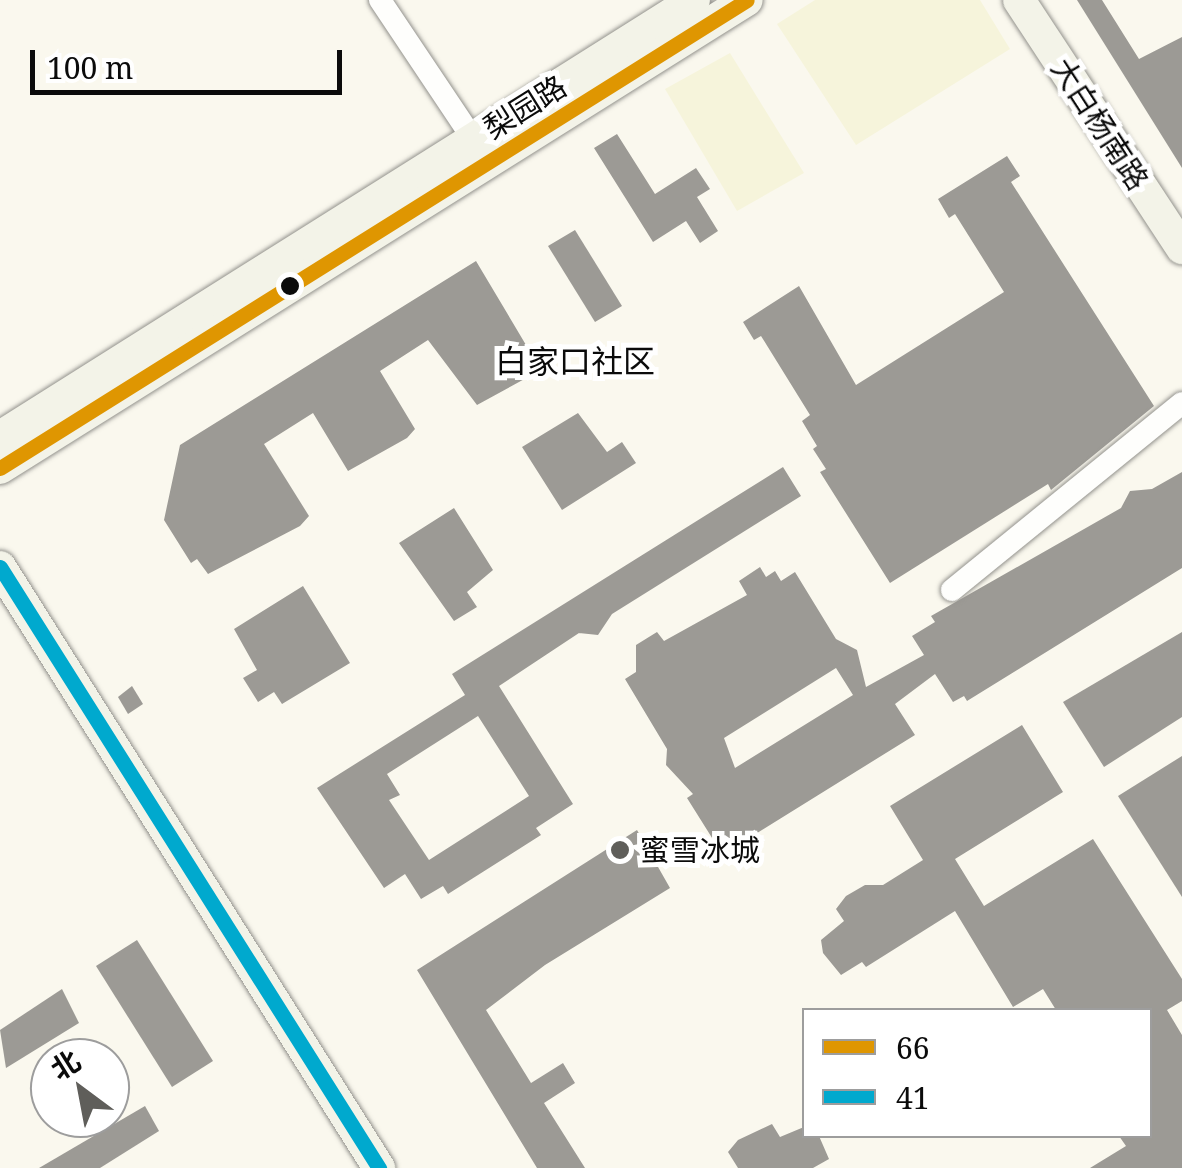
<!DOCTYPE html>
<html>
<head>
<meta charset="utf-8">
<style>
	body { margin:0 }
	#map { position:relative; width:1182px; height:1168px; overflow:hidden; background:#faf8ee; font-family:"Noto Serif","Noto Sans SC",serif }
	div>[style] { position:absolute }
	.farmland>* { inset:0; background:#f6f4db }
	.building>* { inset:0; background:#9c9a95 }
	.roads { filter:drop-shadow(0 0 2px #93928d) drop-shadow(0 0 2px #93928d) }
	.street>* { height:22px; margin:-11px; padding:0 11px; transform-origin:11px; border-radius:11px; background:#fefefc }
	.secondary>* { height:32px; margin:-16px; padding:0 16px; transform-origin:16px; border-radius:16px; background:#f3f3e8 }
	.bus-1>* { height:15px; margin:-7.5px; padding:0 7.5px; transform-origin:7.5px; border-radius:7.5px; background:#df9601 }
	.bus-2>* { height:15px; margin:-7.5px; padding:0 7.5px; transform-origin:7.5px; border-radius:7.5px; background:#00a9ce }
	.dots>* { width:28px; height:28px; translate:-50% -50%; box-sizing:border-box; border:5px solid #fff; border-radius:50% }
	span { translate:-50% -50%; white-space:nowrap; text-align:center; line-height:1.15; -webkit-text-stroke:10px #fff; paint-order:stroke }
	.street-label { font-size:30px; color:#0b0b0b }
	.poi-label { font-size:30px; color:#0b0b0b }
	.left { translate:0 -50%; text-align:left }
	.neighbourhood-label { font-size:32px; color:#0b0b0b }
	.legend { position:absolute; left:802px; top:1008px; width:350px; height:130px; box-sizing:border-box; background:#fff; border:2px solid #9d9d9d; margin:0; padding:12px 18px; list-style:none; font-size:30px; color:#0b0b0b }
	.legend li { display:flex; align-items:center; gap:20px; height:50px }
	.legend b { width:50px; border:2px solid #9d9d9d }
	.north { position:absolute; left:30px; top:1038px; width:100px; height:100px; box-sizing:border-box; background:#fff; border:2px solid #9d9d9d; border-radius:50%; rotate:328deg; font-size:28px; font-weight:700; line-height:40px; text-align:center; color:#0b0b0b }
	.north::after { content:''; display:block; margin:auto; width:35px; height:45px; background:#5f5e5a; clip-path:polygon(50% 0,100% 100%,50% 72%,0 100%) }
	.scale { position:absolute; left:30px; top:50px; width:312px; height:45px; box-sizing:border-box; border:5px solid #0b0b0b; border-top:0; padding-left:12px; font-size:30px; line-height:35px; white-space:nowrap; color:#0b0b0b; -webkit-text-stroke:8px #fff; paint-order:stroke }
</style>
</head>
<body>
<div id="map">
	<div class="farmland">
		<i style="clip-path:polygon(815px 0,980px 0,1010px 49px,856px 145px,777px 24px)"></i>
		<i style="clip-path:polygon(730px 53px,804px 173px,737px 211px,665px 89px)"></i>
	</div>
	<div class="building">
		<i style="clip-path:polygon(1077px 0,1102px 0,1139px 59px,1182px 37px,1182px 168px)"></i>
		<i style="clip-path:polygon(617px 134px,655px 194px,696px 168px,710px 189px,697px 197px,718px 231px,700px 243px,686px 221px,653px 242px,594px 148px)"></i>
		<i style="clip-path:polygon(1007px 156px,1020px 176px,1011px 182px,1154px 406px,1051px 490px,1048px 484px,890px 583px,820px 472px,826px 469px,813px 449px,817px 446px,802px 421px,810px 415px,761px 336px,754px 340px,743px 322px,799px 286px,856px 385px,1004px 292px,955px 214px,949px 218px,938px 199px)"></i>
		<i style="clip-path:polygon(575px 230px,622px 306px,595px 322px,548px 246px)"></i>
		<i style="clip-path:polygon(476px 261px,526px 345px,536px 368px,530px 376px,477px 405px,428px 340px,380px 371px,415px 429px,407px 438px,348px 471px,313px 413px,264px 444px,309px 516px,300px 526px,208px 574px,197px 559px,191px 563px,164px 520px,180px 445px)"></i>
		<i style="clip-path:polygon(578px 413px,607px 452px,622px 442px,636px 463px,562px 510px,522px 447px)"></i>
		<i style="clip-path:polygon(evenodd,783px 467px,801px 496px,612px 614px,598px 635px,579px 633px,499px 686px,573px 804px,536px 828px,541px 835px,448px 894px,443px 886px,421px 899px,405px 874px,384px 888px,317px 788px,465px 695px,452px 674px,783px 467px,478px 716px,529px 796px,429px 860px,389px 800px,400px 795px,387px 774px,478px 716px)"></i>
		<i style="clip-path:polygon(evenodd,1182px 472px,1182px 568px,967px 701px,964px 696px,953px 702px,935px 674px,895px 704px,915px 735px,736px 846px,714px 841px,687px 798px,693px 794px,666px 765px,667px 749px,625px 679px,636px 672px,636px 645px,657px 632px,664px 641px,747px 595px,739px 581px,760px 567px,766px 577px,775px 571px,781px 581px,795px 572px,836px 639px,857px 650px,866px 687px,924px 655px,912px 636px,935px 622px,931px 616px,1121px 508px,1130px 491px,1152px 489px,1182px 472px,836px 668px,853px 695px,735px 768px,724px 738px,836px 668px)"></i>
		<i style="clip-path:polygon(454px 508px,493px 570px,467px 592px,477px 607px,454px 621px,399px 543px)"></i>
		<i style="clip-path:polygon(303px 586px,350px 663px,282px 704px,274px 692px,258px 702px,243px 678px,257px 670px,234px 629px)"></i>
		<i style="clip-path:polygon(1182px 632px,1182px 717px,1104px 767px,1063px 702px)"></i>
		<i style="clip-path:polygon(132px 686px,143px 704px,128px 714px,118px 697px)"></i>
		<i style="clip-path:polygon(1022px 725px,1063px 792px,955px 859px,984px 906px,1093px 839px,1182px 979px,1182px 1001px,1167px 1010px,1182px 1035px,1182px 1168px,1090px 1168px,1126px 1146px,1119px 1136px,1150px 1136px,1150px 1010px,1056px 1010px,1043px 989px,1013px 1007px,955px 911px,866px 967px,862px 962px,841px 975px,823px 953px,821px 940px,844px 921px,836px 909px,846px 896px,865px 885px,883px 885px,923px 860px,890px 806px)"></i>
		<i style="clip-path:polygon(1182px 756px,1182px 897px,1118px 796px)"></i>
		<i style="clip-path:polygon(637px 830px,670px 888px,545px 965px,486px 1010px,531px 1083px,563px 1063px,575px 1083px,544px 1103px,585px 1168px,537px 1168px,417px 970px)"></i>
		<i style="clip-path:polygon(137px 940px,213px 1061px,172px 1087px,96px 966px)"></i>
		<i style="clip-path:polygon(62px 989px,79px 1023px,6px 1068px,0 1030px)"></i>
		<i style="clip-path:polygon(145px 1106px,159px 1131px,100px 1168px,39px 1168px)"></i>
		<i style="clip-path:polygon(772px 1124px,780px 1137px,804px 1127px,804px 1136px,819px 1136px,829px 1159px,813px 1168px,738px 1168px,728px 1152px,738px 1140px)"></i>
	</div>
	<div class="roads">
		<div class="street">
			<i style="left:380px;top:0;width:167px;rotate:56.2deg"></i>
			<i style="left:952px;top:590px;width:296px;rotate:-39.1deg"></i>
		</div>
		<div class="secondary">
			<i style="left:1019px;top:0;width:297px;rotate:56.7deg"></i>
			<i style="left:0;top:437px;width:820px;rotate:-32.2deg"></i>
			<i style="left:0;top:468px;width:881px;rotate:-32.07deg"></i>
			<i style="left:0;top:567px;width:711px;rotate:57.76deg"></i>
		</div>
	</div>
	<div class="bus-1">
		<i style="left:0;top:468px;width:881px;rotate:-32.07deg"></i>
	</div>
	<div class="bus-2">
		<i style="left:0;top:567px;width:711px;rotate:57.76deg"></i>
	</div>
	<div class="dots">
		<i style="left:290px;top:286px;background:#0b0b0b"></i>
		<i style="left:620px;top:850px;background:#5f5e5a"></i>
	</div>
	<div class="street-label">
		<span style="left:525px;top:107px;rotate:-32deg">梨园路</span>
		<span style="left:1100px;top:124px;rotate:57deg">大白杨南路</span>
	</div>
	<div class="poi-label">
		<span class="left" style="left:640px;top:850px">蜜雪冰城</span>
	</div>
	<div class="neighbourhood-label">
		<span style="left:575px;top:361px">白家口社区</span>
	</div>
	<ul class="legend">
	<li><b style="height:12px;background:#df9601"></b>66</li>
	<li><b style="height:12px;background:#00a9ce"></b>41</li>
	</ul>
	<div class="north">北</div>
	<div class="scale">100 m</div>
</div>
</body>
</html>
